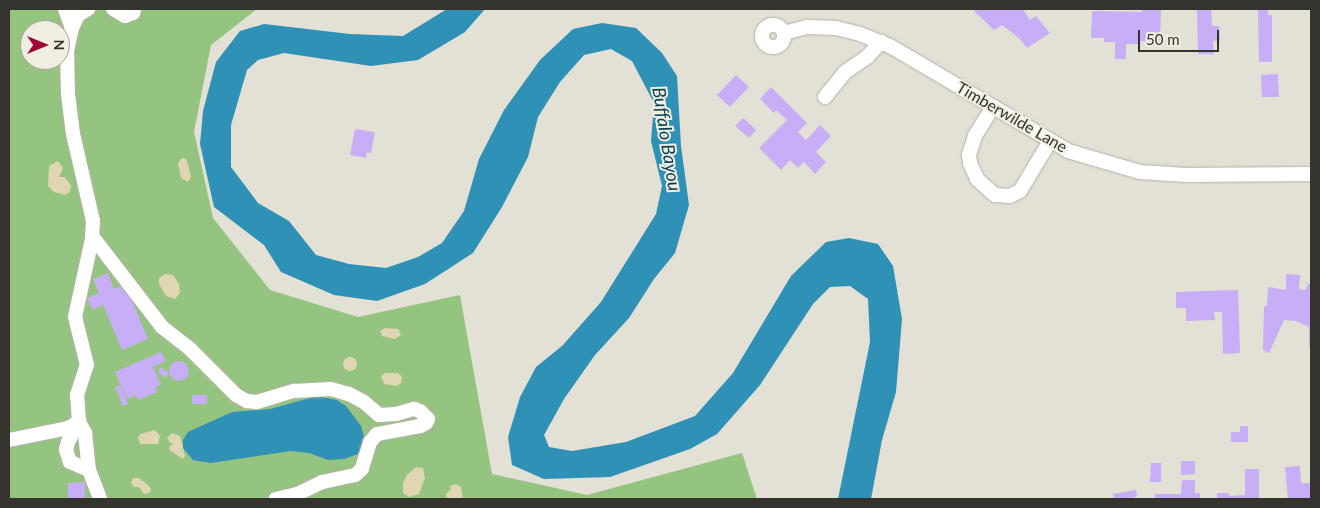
<!DOCTYPE html>
<html>
<head>
<meta charset="utf-8">
<style>
	body { margin:0 }
	#map { position:relative; width:1320px; height:508px; overflow:hidden; background:#e3e0d5; font-family:Lato,sans-serif }
	div>[style] { position:absolute }
	.green>* { inset:0; background:#94c47f }
	.sand>* { inset:0; background:#e0d6b1 }
	.round { border-radius:50% }
	.water>* { inset:0; background:#2e91b5 }
	.building>* { inset:0; background:#c8aef6 }
	.roads { filter:drop-shadow(0 0 1px #b6b3a9) drop-shadow(0 0 1px #b6b3a9) }
	.minor>* { height:14px; margin:-7px; padding:0 7px; transform-origin:7px; border-radius:7px; background:#fff }
	.minor>.ring { margin:-7px; padding:0; box-sizing:content-box; background:none; border:14px solid #fff; border-radius:50% }
	span { translate:-50% -50%; white-space:nowrap; text-align:center; line-height:1.15; -webkit-text-stroke:4px #f0ede2; paint-order:stroke }
	.street-label { font-size:16px; color:#34332e }
	.water-label { font-size:18px; color:#084155; font-style:italic }
	.frame { position:absolute; inset:0; border:10px solid #34332e; pointer-events:none }
	.north { position:absolute; left:20px; top:20px; width:50px; height:50px; box-sizing:border-box; background:#f0ede2; border:1px solid #a5a39a; border-radius:50%; rotate:90deg; font-size:14px; font-weight:700; line-height:20px; text-align:center; color:#34332e }
	.north::after { content:''; display:block; margin:auto; width:18px; height:22px; background:#a10239; clip-path:polygon(50% 0,100% 100%,50% 72%,0 100%) }
	.scale { position:absolute; left:1138px; top:30px; width:81px; height:22px; box-sizing:border-box; border:2px solid #34332e; border-top:0; padding-left:6px; font-size:15px; line-height:18px; white-space:nowrap; color:#34332e; -webkit-text-stroke:4px #f0ede2; paint-order:stroke }
</style>
</head>
<body>
<div id="map">
	<div class="green">
		<i style="clip-path:polygon(evenodd,9px 9px,257px 9px,211px 45px,194px 132px,213px 218px,270px 290px,358px 317px,460px 295px,492px 474px,587px 495px,742px 453px,757px 499px,9px 499px,9px 9px,30px 30px,60px 30px,60px 60px,30px 60px,30px 30px)"></i>
	</div>
	<div class="sand">
		<i style="clip-path:polygon(182px 158px,186px 159px,188px 165px,191px 177px,188px 182px,181px 178px,178px 163px)"></i>
		<i style="clip-path:polygon(58px 161px,63px 168px,59px 177px,65px 177px,71px 186px,70px 192px,65px 195px,54px 192px,48px 186px,49px 166px)"></i>
		<i style="clip-path:polygon(166px 274px,173px 275px,179px 284px,180px 293px,175px 299px,166px 296px,159px 284px,159px 278px)"></i>
		<i style="clip-path:polygon(385px 328px,398px 329px,401px 335px,395px 339px,382px 336px,380px 331px)"></i>
		<i class="round" style="left:343px;top:357px;width:14px;height:14px"></i>
		<i style="clip-path:polygon(384px 373px,398px 373px,402px 377px,401px 383px,397px 386px,384px 384px,381px 377px)"></i>
		<i style="clip-path:polygon(155px 430px,160px 436px,158px 444px,140px 444px,138px 438px,140px 434px)"></i>
		<i style="clip-path:polygon(172px 433px,180px 436px,185px 456px,183px 459px,169px 450px,170px 446px,174px 444px,170px 443px,167px 438px)"></i>
		<i style="clip-path:polygon(416px 467px,423px 468px,425px 478px,419px 494px,409px 497px,403px 493px,403px 483px,407px 475px)"></i>
		<i style="clip-path:polygon(133px 478px,139px 478px,149px 486px,151px 489px,150px 493px,144px 494px,139px 487px,134px 487px,131px 483px)"></i>
		<i style="clip-path:polygon(456px 484px,461px 487px,463px 499px,447px 499px,446px 494px,451px 489px,450px 486px)"></i>
	</div>
	<div class="water">
		<i style="clip-path:polygon(447px 9px,485px 9px,465px 32px,418px 60px,371px 66px,284px 53px,258px 60px,247px 70px,231px 125px,231px 167px,258px 203px,289px 221px,316px 255px,349px 264px,386px 268px,418px 257px,442px 243px,464px 211px,479px 159px,504px 110px,540px 60px,573px 29px,602px 23px,636px 28px,662px 53px,677px 76px,681px 146px,689px 205px,675px 253px,654px 279px,629px 318px,595px 355px,564px 399px,544px 435px,549px 447px,572px 451px,626px 442px,695px 416px,733px 373px,791px 276px,826px 242px,849px 238px,878px 244px,893px 266px,902px 319px,896px 392px,882px 440px,871px 499px,838px 499px,870px 342px,868px 299px,850px 286px,830px 287px,813px 304px,760px 385px,717px 434px,690px 449px,610px 477px,544px 479px,512px 465px,508px 437px,520px 397px,536px 367px,562px 346px,601px 302px,656px 214px,662px 186px,651px 141px,654px 103px,632px 61px,611px 49px,584px 55px,560px 82px,538px 117px,528px 157px,502px 207px,473px 253px,425px 284px,377px 301px,334px 295px,281px 272px,264px 245px,214px 207px,200px 144px,203px 111px,216px 62px,240px 31px,264px 24px,350px 34px,403px 36px)"></i>
		<i style="clip-path:polygon(317px 396px,337px 400px,346px 406px,361px 426px,365px 440px,358px 454px,344px 459px,328px 460px,309px 453px,291px 451px,211px 463px,193px 460px,183px 448px,183px 440px,188px 432px,232px 412px,270px 409px)"></i>
	</div>
	<div class="building">
		<i style="clip-path:polygon(976px 9px,1023px 9px,1030px 20px,1036px 16px,1050px 33px,1027px 48px,1020px 39px,1002px 25px,994px 30px,974px 11px)"></i>
		<i style="clip-path:polygon(1142px 9px,1161px 9px,1160px 41px,1140px 41px,1140px 44px,1126px 44px,1126px 59px,1115px 59px,1115px 42px,1104px 42px,1104px 38px,1091px 38px,1092px 11px,1142px 12px)"></i>
		<i style="clip-path:polygon(1197px 9px,1211px 9px,1212px 26px,1219px 26px,1220px 40px,1213px 41px,1214px 54px,1198px 54px)"></i>
		<i style="clip-path:polygon(1258px 9px,1268px 9px,1268px 15px,1272px 15px,1272px 62px,1259px 62px)"></i>
		<i style="clip-path:polygon(1278px 74px,1279px 97px,1262px 97px,1261px 75px)"></i>
		<i style="clip-path:polygon(736px 75px,749px 87px,730px 107px,717px 95px)"></i>
		<i style="clip-path:polygon(771px 87px,807px 123px,798px 132px,806px 140px,820px 125px,831px 136px,816px 152px,826px 162px,815px 174px,804px 162px,798px 168px,790px 160px,781px 170px,759px 148px,787px 120px,776px 110px,774px 113px,760px 99px)"></i>
		<i style="clip-path:polygon(743px 118px,756px 130px,749px 138px,735px 126px)"></i>
		<i style="clip-path:polygon(355px 129px,375px 132px,371px 153px,367px 152px,366px 158px,350px 155px)"></i>
		<i style="clip-path:polygon(108px 273px,114px 289px,125px 284px,148px 339px,122px 350px,103px 305px,93px 310px,87px 298px,99px 293px,93px 279px)"></i>
		<i style="clip-path:polygon(1286px 274px,1300px 275px,1299px 289px,1305px 290px,1308px 284px,1311px 284px,1311px 348px,1309px 347px,1309px 327px,1296px 321px,1284px 320px,1269px 353px,1263px 350px,1264px 306px,1267px 306px,1268px 287px,1286px 290px)"></i>
		<i style="clip-path:polygon(1238px 290px,1240px 353px,1223px 354px,1222px 312px,1214px 312px,1215px 320px,1186px 321px,1186px 308px,1176px 308px,1176px 292px)"></i>
		<i style="clip-path:polygon(161px 352px,166px 361px,153px 367px,161px 385px,155px 387px,157px 392px,138px 400px,136px 395px,127px 399px,115px 372px)"></i>
		<i class="round" style="left:169px;top:361px;width:20px;height:20px"></i>
		<i style="clip-path:polygon(161px 367px,169px 373px,165px 378px,158px 372px)"></i>
		<i style="clip-path:polygon(120px 385px,128px 404px,123px 406px,115px 387px)"></i>
		<i style="clip-path:polygon(192px 395px,207px 395px,207px 404px,192px 404px)"></i>
		<i style="clip-path:polygon(1240px 426px,1248px 426px,1248px 442px,1231px 442px,1231px 432px,1240px 432px)"></i>
		<i style="clip-path:polygon(1181px 461px,1195px 461px,1195px 474px,1181px 475px)"></i>
		<i style="clip-path:polygon(1151px 463px,1161px 463px,1161px 482px,1150px 482px)"></i>
		<i style="clip-path:polygon(1300px 466px,1301px 483px,1311px 483px,1311px 499px,1288px 499px,1285px 467px)"></i>
		<i style="clip-path:polygon(1245px 469px,1259px 469px,1259px 499px,1217px 499px,1217px 493px,1229px 493px,1229px 496px,1245px 495px)"></i>
		<i style="clip-path:polygon(1182px 480px,1195px 480px,1195px 493px,1200px 493px,1200px 499px,1155px 499px,1155px 494px,1181px 494px)"></i>
		<i style="clip-path:polygon(85px 482px,85px 499px,68px 499px,68px 483px)"></i>
		<i style="clip-path:polygon(1136px 490px,1137px 496px,1131px 499px,1114px 499px,1113px 494px)"></i>
	</div>
	<div class="roads">
		<div class="minor">
			<i style="left:65px;top:9px;width:20px;rotate:70deg"></i>
			<i style="left:113px;top:9px;width:14px;rotate:30deg"></i>
			<i style="left:125px;top:16px;width:9px;rotate:-21deg"></i>
			<i style="left:133px;top:13px;width:4px;rotate:-76deg"></i>
			<i class="ring" style="left:762px;top:25px;width:8px;height:8px"></i>
			<i style="left:784px;top:33px;width:24px;rotate:-15deg"></i>
			<i style="left:807px;top:27px;width:29px;rotate:2deg"></i>
			<i style="left:836px;top:28px;width:25px;rotate:14deg"></i>
			<i style="left:860px;top:34px;width:32px;rotate:22deg"></i>
			<i style="left:890px;top:46px;width:207px;rotate:30.5deg"></i>
			<i style="left:1068px;top:151px;width:75px;rotate:16.3deg"></i>
			<i style="left:1140px;top:172px;width:46px;rotate:3.7deg"></i>
			<i style="left:1186px;top:175px;width:125px;rotate:-0.5deg"></i>
			<i style="left:825px;top:97px;width:32px;rotate:-51deg"></i>
			<i style="left:845px;top:72px;width:27px;rotate:-34deg"></i>
			<i style="left:867px;top:57px;width:21px;rotate:-47deg"></i>
			<i style="left:993px;top:107px;width:34px;rotate:122deg"></i>
			<i style="left:975px;top:136px;width:19px;rotate:108deg"></i>
			<i style="left:969px;top:154px;width:9px;rotate:84deg"></i>
			<i style="left:970px;top:163px;width:17px;rotate:66deg"></i>
			<i style="left:977px;top:179px;width:24px;rotate:42deg"></i>
			<i style="left:995px;top:195px;width:15px;rotate:4deg"></i>
			<i style="left:1010px;top:196px;width:11px;rotate:-27deg"></i>
			<i style="left:1020px;top:191px;width:58px;rotate:-59deg"></i>
			<i style="left:92px;top:236px;width:115px;rotate:52.4deg"></i>
			<i style="left:162px;top:327px;width:37px;rotate:38deg"></i>
			<i style="left:191px;top:350px;width:64px;rotate:45deg"></i>
			<i style="left:236px;top:395px;width:13px;rotate:29deg"></i>
			<i style="left:247px;top:401px;width:10px;rotate:6deg"></i>
			<i style="left:257px;top:402px;width:39px;rotate:-17deg"></i>
			<i style="left:294px;top:391px;width:37px;rotate:-3deg"></i>
			<i style="left:331px;top:389px;width:19px;rotate:16deg"></i>
			<i style="left:349px;top:394px;width:17px;rotate:28deg"></i>
			<i style="left:364px;top:402px;width:20px;rotate:41deg"></i>
			<i style="left:379px;top:415px;width:17px;rotate:-3deg"></i>
			<i style="left:396px;top:414px;width:19px;rotate:-16deg"></i>
			<i style="left:414px;top:409px;width:6px;rotate:18deg"></i>
			<i style="left:420px;top:411px;width:11px;rotate:45deg"></i>
			<i style="left:428px;top:419px;width:4px;rotate:117deg"></i>
			<i style="left:426px;top:423px;width:7px;rotate:153deg"></i>
			<i style="left:420px;top:426px;width:44px;rotate:169.5deg"></i>
			<i style="left:377px;top:434px;width:11px;rotate:131deg"></i>
			<i style="left:370px;top:442px;width:28px;rotate:107deg"></i>
			<i style="left:362px;top:469px;width:9px;rotate:139deg"></i>
			<i style="left:355px;top:475px;width:34px;rotate:168deg"></i>
			<i style="left:322px;top:482px;width:28px;rotate:154deg"></i>
			<i style="left:297px;top:494px;width:22px;rotate:167deg"></i>
			<i style="left:79px;top:422px;width:13px;rotate:61deg"></i>
			<i style="left:85px;top:433px;width:37px;rotate:84deg"></i>
			<i style="left:89px;top:470px;width:21px;rotate:-157deg"></i>
			<i style="left:70px;top:462px;width:13px;rotate:-108deg"></i>
			<i style="left:66px;top:450px;width:8px;rotate:-76deg"></i>
			<i style="left:68px;top:442px;width:23px;rotate:-61deg"></i>
			<i style="left:9px;top:440px;width:60px;rotate:-11.5deg"></i>
			<i style="left:68px;top:428px;width:13px;rotate:-29deg"></i>
			<i style="left:79px;top:422px;width:27px;rotate:-94deg"></i>
			<i style="left:77px;top:395px;width:32px;rotate:-72deg"></i>
			<i style="left:87px;top:365px;width:49px;rotate:-104deg"></i>
			<i style="left:75px;top:317px;width:80px;rotate:-77.7deg"></i>
			<i style="left:92px;top:239px;width:18px;rotate:-87deg"></i>
			<i style="left:93px;top:221px;width:89px;rotate:-102.9deg"></i>
			<i style="left:73px;top:134px;width:40px;rotate:-97.1deg"></i>
			<i style="left:68px;top:94px;width:43px;rotate:-91.3deg"></i>
			<i style="left:67px;top:51px;width:24px;rotate:-78deg"></i>
			<i style="left:72px;top:28px;width:14px;rotate:-65deg"></i>
			<i style="left:78px;top:15px;width:12px;rotate:-31deg"></i>
			<i style="left:89px;top:470px;width:31px;rotate:69deg"></i>
		</div>
	</div>
	<div class="street-label">
		<span style="left:1012px;top:117px;rotate:30deg">Timberwilde Lane</span>
	</div>
	<div class="water-label">
		<span style="left:667px;top:139px;rotate:81deg">Buffalo Bayou</span>
	</div>
	<div class="frame"></div>
	<div class="north">N</div>
	<div class="scale">50 m</div>
</div>
</body>
</html>
